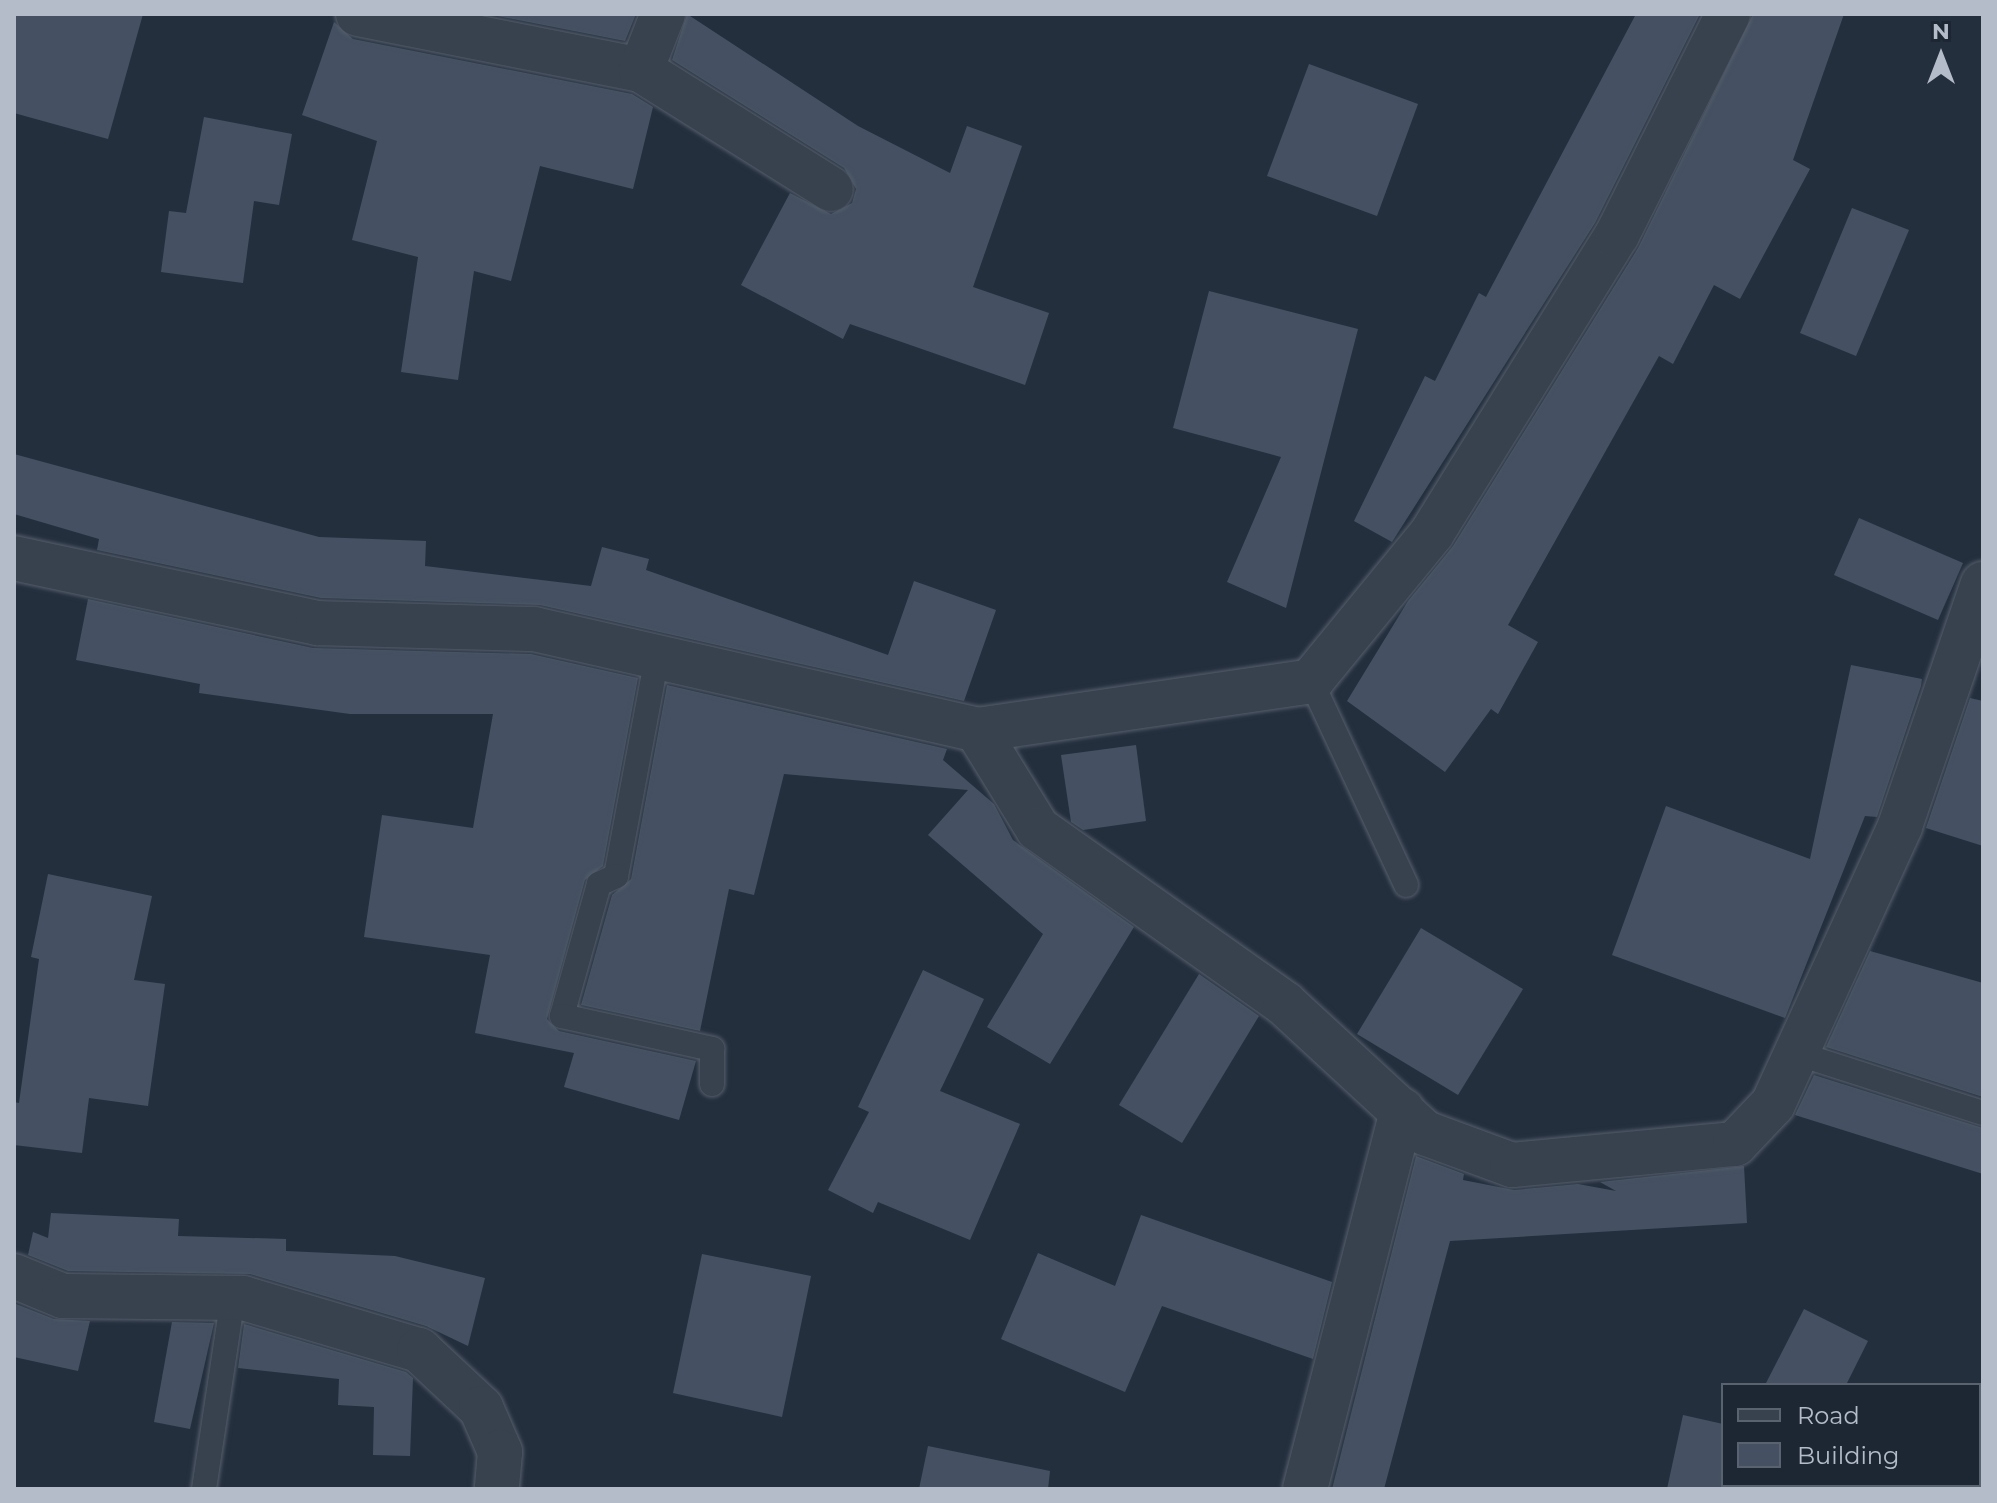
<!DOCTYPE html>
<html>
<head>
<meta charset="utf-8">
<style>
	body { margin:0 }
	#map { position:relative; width:1997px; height:1503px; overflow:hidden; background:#242f3e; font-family:Montserrat,sans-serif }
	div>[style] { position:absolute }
	.building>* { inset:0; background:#455162 }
	.roads { filter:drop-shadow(0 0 2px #565f6c) drop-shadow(0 0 2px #565f6c) }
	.lane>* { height:24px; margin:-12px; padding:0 12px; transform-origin:12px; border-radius:12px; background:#38414e }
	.street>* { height:44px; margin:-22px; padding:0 22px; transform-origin:22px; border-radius:22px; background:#38414e }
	span { translate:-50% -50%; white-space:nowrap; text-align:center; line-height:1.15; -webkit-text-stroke:6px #1d2633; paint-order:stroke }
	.frame { position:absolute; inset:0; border:16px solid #b4bcc9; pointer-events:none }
	.legend { position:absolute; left:1721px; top:1383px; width:260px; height:104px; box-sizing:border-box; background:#1d2633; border:2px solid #59626f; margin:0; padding:10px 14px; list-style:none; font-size:24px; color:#b4bcc9 }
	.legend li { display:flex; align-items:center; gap:16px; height:40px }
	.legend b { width:40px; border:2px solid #59626f }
	.north { position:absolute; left:1901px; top:16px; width:80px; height:80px; -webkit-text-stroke:6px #1d2633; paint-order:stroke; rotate:0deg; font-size:22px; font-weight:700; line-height:32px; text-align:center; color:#b4bcc9 }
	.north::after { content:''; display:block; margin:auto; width:28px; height:36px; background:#b4bcc9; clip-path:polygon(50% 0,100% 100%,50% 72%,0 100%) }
</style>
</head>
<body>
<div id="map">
	<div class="building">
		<i style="clip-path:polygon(14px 14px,143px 14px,108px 139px,14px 113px)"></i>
		<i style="clip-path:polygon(487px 14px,636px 14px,625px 41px)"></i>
		<i style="clip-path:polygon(687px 14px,858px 126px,950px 173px,967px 126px,1022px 146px,973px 287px,1049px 313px,1025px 385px,850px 324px,843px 339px,741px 285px,790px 193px,831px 214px,852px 203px,856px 189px,844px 168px,672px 60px)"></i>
		<i style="clip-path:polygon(1636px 14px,1700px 14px,1595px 223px,1392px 542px,1354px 521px,1425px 376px,1435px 381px,1479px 293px,1486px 297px)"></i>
		<i style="clip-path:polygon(1753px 14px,1844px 14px,1793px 160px,1810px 169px,1740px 299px,1714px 285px,1673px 364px,1659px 356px,1508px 625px,1538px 642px,1498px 714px,1491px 709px,1445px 772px,1347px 701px,1408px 601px,1453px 546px,1638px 248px)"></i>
		<i style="clip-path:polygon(334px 22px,353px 39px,632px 94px,653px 107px,633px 189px,540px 166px,511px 281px,474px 271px,458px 380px,401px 372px,418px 257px,352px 240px,377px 141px,302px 115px)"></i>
		<i style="clip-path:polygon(1309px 64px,1418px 104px,1377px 216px,1267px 176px)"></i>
		<i style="clip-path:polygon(204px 117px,292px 134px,279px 205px,254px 201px,243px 283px,161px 272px,169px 211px,186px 213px)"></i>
		<i style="clip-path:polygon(1852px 208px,1909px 230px,1856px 356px,1800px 333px)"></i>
		<i style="clip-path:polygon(1209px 291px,1358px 329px,1286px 608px,1227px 582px,1281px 457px,1173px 428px)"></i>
		<i style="clip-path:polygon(14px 454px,319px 537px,426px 541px,425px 566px,591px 586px,602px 547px,649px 559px,646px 570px,888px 655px,914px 581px,996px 610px,964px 701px,540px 605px,321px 598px,97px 550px,99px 539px,14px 514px)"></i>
		<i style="clip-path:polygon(1859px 518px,1963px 563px,1938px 620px,1834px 575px)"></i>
		<i style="clip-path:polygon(88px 599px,313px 648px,531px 654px,638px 678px,603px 866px,585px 880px,547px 1019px,559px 1031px,696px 1061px,679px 1120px,564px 1087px,574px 1053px,475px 1033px,490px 955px,364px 937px,382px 815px,473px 828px,493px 714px,350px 714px,199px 693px,200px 684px,76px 660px)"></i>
		<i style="clip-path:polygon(1851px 665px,1922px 679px,1921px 686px,1877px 817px,1865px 816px,1785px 1018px,1612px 955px,1666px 806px,1810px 859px)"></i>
		<i style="clip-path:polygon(667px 685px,947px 749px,943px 760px,994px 804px,1013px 840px,1134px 927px,1050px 1064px,987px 1027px,1043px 934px,928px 835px,968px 790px,784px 774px,754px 895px,729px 889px,700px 1031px,581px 1005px,612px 895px,631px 879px)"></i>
		<i style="clip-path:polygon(1970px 698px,1983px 701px,1983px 846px,1926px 828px)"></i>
		<i style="clip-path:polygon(1136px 745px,1146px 821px,1083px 830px,1071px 822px,1061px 755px)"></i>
		<i style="clip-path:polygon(48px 874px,152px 896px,134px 980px,165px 984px,148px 1106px,89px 1098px,82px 1153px,14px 1145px,14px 1102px,19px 1103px,39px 959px,31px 957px)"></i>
		<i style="clip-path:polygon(1421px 928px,1523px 989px,1458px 1095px,1357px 1034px)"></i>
		<i style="clip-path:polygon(1870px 951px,1983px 983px,1983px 1097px,1826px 1047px)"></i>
		<i style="clip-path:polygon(923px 970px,984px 999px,940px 1091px,1020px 1124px,970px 1240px,878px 1202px,873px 1213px,828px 1190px,869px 1112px,858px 1107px)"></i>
		<i style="clip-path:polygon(1199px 974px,1259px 1016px,1182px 1143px,1119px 1105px)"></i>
		<i style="clip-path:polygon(1814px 1075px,1983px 1128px,1983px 1174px,1795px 1115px)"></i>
		<i style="clip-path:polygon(1416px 1156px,1464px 1174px,1463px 1180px,1514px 1190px,1578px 1184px,1616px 1191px,1600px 1182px,1744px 1166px,1747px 1223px,1450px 1241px,1384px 1489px,1332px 1489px)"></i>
		<i style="clip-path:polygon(51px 1213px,179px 1219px,178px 1236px,286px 1239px,286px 1251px,395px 1256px,485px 1278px,468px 1346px,426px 1326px,250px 1274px,68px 1271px,28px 1255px,33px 1232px,48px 1238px)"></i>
		<i style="clip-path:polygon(1141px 1215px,1332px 1282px,1313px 1359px,1162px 1306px,1125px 1392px,1001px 1339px,1038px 1253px,1115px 1286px)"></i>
		<i style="clip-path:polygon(702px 1254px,811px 1276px,782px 1417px,673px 1393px)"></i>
		<i style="clip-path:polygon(16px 1304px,54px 1319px,90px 1321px,78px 1371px,14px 1357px)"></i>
		<i style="clip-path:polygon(1804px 1309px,1868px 1341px,1846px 1385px,1765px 1385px)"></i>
		<i style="clip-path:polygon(172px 1322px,214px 1323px,190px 1429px,154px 1422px)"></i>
		<i style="clip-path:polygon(244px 1324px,406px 1372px,413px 1378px,410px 1456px,373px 1455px,374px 1407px,338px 1405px,339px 1379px,238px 1368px)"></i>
		<i style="clip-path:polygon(1683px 1415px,1723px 1424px,1723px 1489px,1667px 1489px)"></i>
		<i style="clip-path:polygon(928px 1446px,1050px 1471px,1048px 1489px,919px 1489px)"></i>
	</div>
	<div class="roads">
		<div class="lane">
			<i style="left:657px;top:657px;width:223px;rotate:100.6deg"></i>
			<i style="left:616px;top:876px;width:19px;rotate:155deg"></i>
			<i style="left:599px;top:884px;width:137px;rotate:105.7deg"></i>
			<i style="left:562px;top:1016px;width:154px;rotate:12.4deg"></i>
			<i style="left:712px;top:1049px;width:35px;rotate:90deg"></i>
			<i style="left:1311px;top:681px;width:225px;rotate:65deg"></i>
			<i style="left:1796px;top:1053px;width:196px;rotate:17.8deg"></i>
			<i style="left:204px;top:1489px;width:193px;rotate:-81.4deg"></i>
		</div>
		<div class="street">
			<i style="left:358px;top:14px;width:288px;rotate:11.2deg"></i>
			<i style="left:641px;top:70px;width:60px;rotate:-68.6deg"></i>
			<i style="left:641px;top:70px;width:224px;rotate:32.1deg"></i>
			<i style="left:14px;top:558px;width:311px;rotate:12.1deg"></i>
			<i style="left:318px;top:623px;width:216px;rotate:1.6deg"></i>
			<i style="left:534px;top:629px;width:454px;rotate:12.8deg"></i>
			<i style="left:977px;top:730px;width:338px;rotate:-8.3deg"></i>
			<i style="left:1311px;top:681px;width:191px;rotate:-50.7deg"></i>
			<i style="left:1432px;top:533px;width:351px;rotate:-58.2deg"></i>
			<i style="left:1617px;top:235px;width:247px;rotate:-63.3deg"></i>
			<i style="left:977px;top:730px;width:116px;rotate:58.4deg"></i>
			<i style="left:1038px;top:829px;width:303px;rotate:35.3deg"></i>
			<i style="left:1285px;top:1004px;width:190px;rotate:42.7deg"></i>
			<i style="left:1425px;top:1133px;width:93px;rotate:20.2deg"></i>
			<i style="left:1512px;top:1165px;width:224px;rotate:-5.4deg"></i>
			<i style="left:1735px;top:1144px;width:55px;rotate:-46.5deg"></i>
			<i style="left:1773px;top:1104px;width:306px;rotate:-65.4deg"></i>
			<i style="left:1900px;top:826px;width:256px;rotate:-71.1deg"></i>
			<i style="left:14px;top:1276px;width:53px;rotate:22.2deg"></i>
			<i style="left:63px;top:1296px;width:180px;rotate:0.6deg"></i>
			<i style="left:243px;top:1298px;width:184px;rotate:16.5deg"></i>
			<i style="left:419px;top:1350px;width:85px;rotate:43.1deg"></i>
			<i style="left:481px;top:1408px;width:48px;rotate:66.6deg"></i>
			<i style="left:500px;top:1452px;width:37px;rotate:95deg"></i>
			<i style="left:1305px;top:1489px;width:391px;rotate:-75.6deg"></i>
		</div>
	</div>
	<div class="frame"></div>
	<ul class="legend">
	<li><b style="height:10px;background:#38414e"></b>Road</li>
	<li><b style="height:22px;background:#455162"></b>Building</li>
	</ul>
	<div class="north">N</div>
</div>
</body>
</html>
